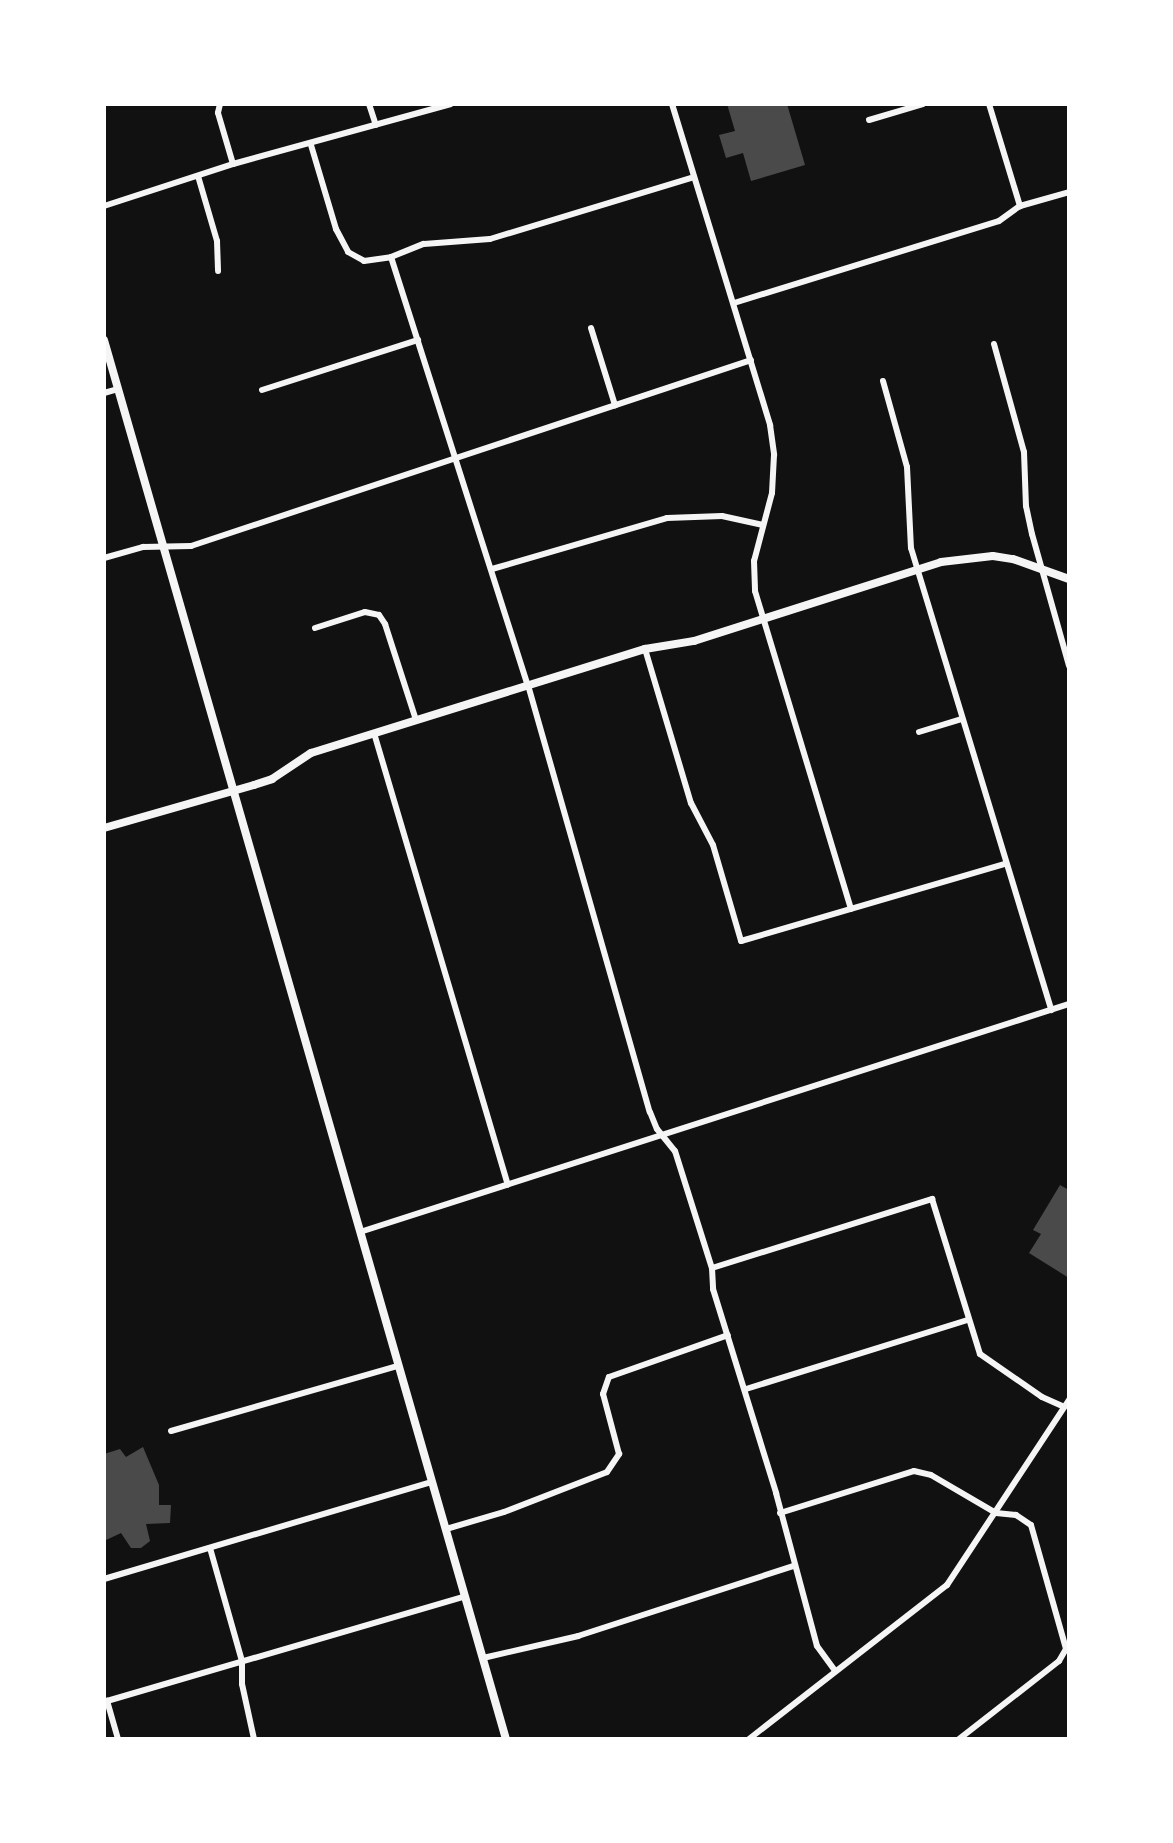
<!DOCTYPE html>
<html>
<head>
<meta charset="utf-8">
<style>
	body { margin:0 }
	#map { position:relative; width:1173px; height:1843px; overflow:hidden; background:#111; font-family:Roboto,sans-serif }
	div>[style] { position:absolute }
	.building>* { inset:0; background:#4a4a4a }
	.minor>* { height:6px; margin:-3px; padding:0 3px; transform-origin:3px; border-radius:3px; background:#f5f5f5 }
	.tertiary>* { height:8px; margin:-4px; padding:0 4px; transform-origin:4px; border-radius:4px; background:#f5f5f5 }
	span { translate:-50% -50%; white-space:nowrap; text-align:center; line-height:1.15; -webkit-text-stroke:8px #fff; paint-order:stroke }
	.frame { position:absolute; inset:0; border:106px solid #fff; pointer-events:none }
</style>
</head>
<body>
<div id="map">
	<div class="building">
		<i style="clip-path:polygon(727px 104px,787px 104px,805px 165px,751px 181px,743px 153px,726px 158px,719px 135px,735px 131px)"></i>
		<i style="clip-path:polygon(1060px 1185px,1069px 1190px,1069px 1278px,1029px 1253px,1041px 1234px,1033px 1230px)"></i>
		<i style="clip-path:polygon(143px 1447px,159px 1485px,159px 1505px,171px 1505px,170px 1523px,146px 1524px,150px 1541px,141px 1548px,131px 1548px,121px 1533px,104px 1541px,104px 1454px,120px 1449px,126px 1457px)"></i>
	</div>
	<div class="minor">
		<i style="left:220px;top:104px;width:9px;rotate:103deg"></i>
		<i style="left:218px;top:113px;width:53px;rotate:73.6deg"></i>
		<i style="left:369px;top:104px;width:22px;rotate:72deg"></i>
		<i style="left:672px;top:104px;width:336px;rotate:73deg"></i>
		<i style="left:770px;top:425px;width:30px;rotate:82deg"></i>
		<i style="left:774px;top:455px;width:38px;rotate:93deg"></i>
		<i style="left:772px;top:493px;width:70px;rotate:104.8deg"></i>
		<i style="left:754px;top:561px;width:30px;rotate:88deg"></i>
		<i style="left:755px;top:591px;width:332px;rotate:73.2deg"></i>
		<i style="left:989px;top:104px;width:107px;rotate:73.1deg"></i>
		<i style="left:869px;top:120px;width:56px;rotate:-16.5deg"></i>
		<i style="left:311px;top:145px;width:88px;rotate:73.4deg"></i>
		<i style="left:336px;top:229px;width:26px;rotate:62deg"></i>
		<i style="left:348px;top:252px;width:18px;rotate:29deg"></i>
		<i style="left:364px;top:261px;width:27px;rotate:-8deg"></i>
		<i style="left:391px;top:257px;width:35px;rotate:-22deg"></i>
		<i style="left:424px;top:244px;width:66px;rotate:-4.3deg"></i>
		<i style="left:490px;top:239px;width:213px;rotate:-16.9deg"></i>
		<i style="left:198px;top:176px;width:68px;rotate:73.7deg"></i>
		<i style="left:217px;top:241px;width:30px;rotate:88deg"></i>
		<i style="left:104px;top:206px;width:136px;rotate:-18deg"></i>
		<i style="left:233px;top:164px;width:226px;rotate:-15.4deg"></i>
		<i style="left:391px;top:257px;width:449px;rotate:72.3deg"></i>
		<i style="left:528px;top:685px;width:444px;rotate:74.1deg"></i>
		<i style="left:650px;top:1112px;width:18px;rotate:68deg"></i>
		<i style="left:657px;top:1129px;width:28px;rotate:51deg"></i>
		<i style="left:675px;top:1151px;width:123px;rotate:72.5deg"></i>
		<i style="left:712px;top:1268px;width:21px;rotate:87deg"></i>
		<i style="left:713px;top:1289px;width:214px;rotate:72.8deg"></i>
		<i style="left:776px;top:1493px;width:158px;rotate:75deg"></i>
		<i style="left:817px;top:1646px;width:31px;rotate:54deg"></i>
		<i style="left:734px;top:303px;width:277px;rotate:-17.2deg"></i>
		<i style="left:999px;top:221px;width:26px;rotate:-36deg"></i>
		<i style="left:1020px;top:206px;width:51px;rotate:-15.9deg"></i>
		<i style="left:591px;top:328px;width:81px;rotate:72.7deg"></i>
		<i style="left:994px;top:344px;width:112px;rotate:74.5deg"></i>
		<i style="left:1024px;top:452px;width:54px;rotate:87.9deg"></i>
		<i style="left:1026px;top:506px;width:29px;rotate:78deg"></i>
		<i style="left:1032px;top:534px;width:137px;rotate:74.3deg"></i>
		<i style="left:883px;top:381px;width:89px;rotate:74.4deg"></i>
		<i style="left:907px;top:467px;width:81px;rotate:87.2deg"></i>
		<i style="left:911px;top:548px;width:483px;rotate:73.1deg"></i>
		<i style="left:262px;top:390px;width:164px;rotate:-17.8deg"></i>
		<i style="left:104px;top:393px;width:15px;rotate:-16deg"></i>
		<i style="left:104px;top:558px;width:41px;rotate:-15.8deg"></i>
		<i style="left:143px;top:547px;width:48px;rotate:-1.2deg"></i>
		<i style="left:191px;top:546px;width:590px;rotate:-18.37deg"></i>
		<i style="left:492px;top:569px;width:182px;rotate:-16.2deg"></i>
		<i style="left:667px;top:518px;width:55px;rotate:-2.1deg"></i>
		<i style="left:722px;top:516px;width:42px;rotate:12.4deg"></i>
		<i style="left:315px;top:628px;width:52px;rotate:-17.7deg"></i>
		<i style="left:365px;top:612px;width:14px;rotate:12deg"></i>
		<i style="left:379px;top:615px;width:11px;rotate:56deg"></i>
		<i style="left:385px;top:624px;width:101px;rotate:72.1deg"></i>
		<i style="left:645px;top:649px;width:161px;rotate:73.4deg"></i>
		<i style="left:691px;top:803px;width:47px;rotate:62.4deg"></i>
		<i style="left:713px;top:845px;width:100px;rotate:73.7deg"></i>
		<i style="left:741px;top:941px;width:275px;rotate:-16.3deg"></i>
		<i style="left:919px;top:732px;width:45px;rotate:-16.8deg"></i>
		<i style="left:374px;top:733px;width:471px;rotate:73.5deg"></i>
		<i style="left:360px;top:1232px;width:745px;rotate:-17.83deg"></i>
		<i style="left:712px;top:1268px;width:231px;rotate:-17.4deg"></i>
		<i style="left:932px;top:1199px;width:162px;rotate:72.8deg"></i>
		<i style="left:980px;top:1354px;width:75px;rotate:34.7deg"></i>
		<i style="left:1042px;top:1397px;width:24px;rotate:24deg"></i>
		<i style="left:746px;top:1389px;width:232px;rotate:-17.3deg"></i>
		<i style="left:171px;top:1431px;width:236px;rotate:-16deg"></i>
		<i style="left:780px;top:1513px;width:140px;rotate:-17.4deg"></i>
		<i style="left:914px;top:1471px;width:17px;rotate:13deg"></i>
		<i style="left:931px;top:1475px;width:75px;rotate:30.3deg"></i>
		<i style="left:996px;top:1513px;width:20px;rotate:6deg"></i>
		<i style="left:1016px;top:1515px;width:18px;rotate:34deg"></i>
		<i style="left:1031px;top:1525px;width:129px;rotate:74.2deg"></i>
		<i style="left:1066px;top:1649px;width:14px;rotate:120deg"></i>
		<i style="left:1059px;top:1661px;width:127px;rotate:142deg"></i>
		<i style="left:446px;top:1529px;width:60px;rotate:-16.3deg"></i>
		<i style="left:504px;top:1512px;width:110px;rotate:-21.2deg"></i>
		<i style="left:607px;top:1472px;width:22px;rotate:-56deg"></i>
		<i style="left:619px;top:1454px;width:62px;rotate:-104.9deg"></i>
		<i style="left:603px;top:1394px;width:18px;rotate:-71deg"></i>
		<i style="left:609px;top:1377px;width:126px;rotate:-19.4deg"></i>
		<i style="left:210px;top:1548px;width:117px;rotate:74.2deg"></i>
		<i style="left:242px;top:1661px;width:23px;rotate:90deg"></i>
		<i style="left:242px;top:1684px;width:56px;rotate:77.7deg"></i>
		<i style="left:104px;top:1579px;width:342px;rotate:-16.5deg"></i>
		<i style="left:483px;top:1658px;width:98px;rotate:-13deg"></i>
		<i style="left:578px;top:1636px;width:226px;rotate:-18deg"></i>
		<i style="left:118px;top:1739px;width:40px;rotate:-106deg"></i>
		<i style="left:107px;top:1701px;width:373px;rotate:-16.3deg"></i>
		<i style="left:749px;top:1739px;width:251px;rotate:-37.9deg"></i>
		<i style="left:947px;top:1585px;width:222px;rotate:-56.6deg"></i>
	</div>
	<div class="tertiary">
		<i style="left:104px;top:340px;width:1456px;rotate:73.97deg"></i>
		<i style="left:104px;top:828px;width:156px;rotate:-16deg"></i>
		<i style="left:254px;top:785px;width:19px;rotate:-18deg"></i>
		<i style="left:272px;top:779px;width:47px;rotate:-33.7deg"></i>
		<i style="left:311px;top:753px;width:350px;rotate:-17.3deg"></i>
		<i style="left:645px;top:649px;width:50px;rotate:-9.3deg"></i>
		<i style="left:694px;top:641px;width:259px;rotate:-17.7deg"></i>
		<i style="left:941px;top:562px;width:52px;rotate:-6.6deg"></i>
		<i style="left:993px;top:556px;width:20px;rotate:9deg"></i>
		<i style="left:1013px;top:559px;width:59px;rotate:19.7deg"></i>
	</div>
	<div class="frame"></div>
</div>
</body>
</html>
